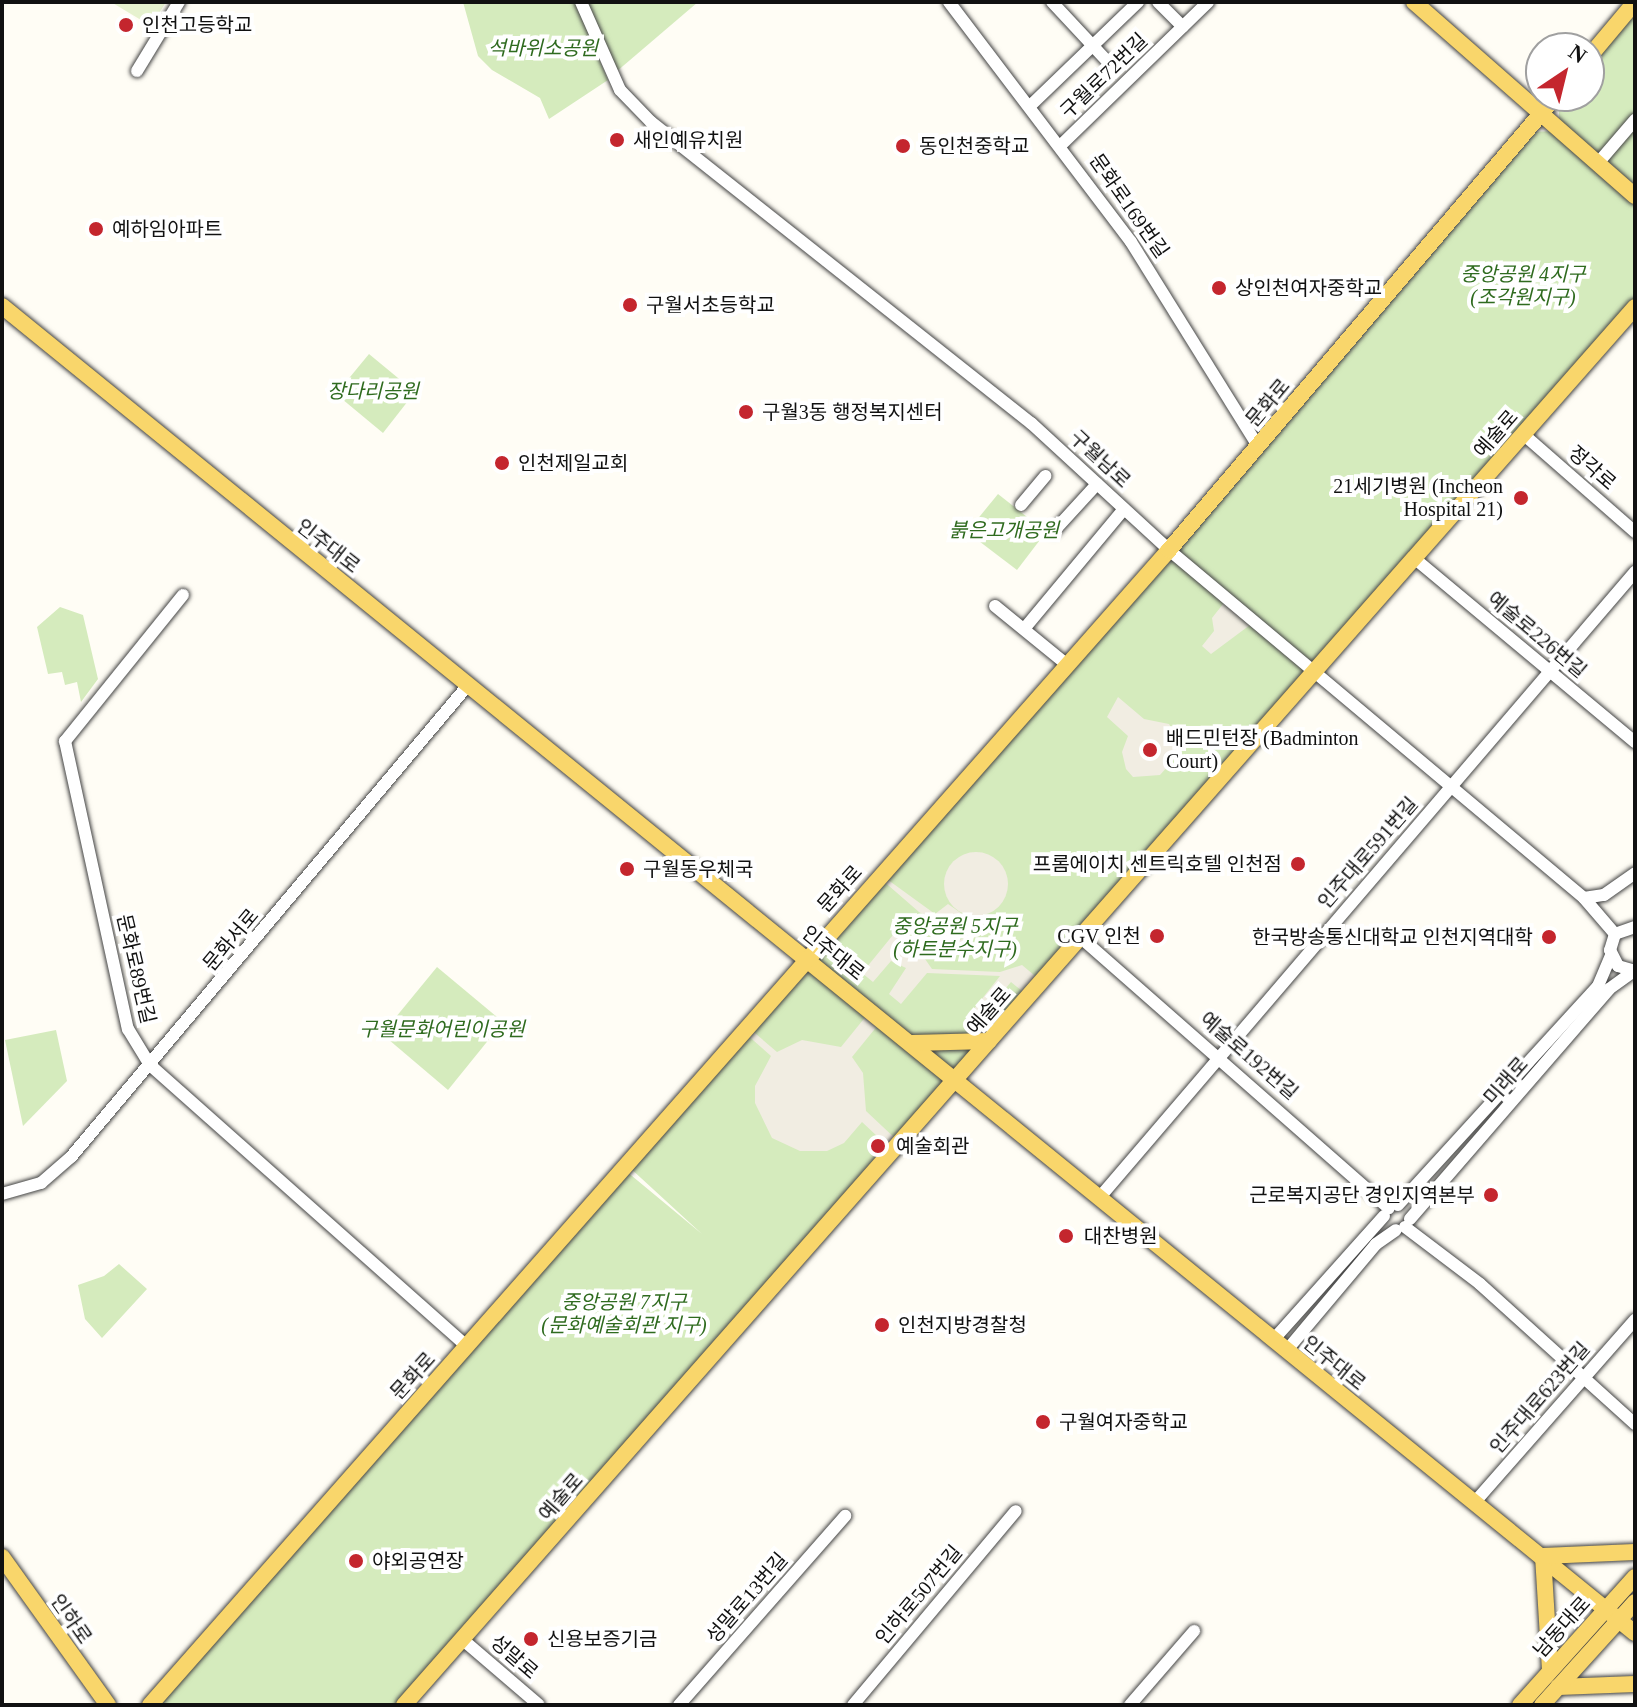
<!DOCTYPE html>
<html>
<head>
<meta charset="utf-8">
<style>
	body { margin:0 }
	#map { position:relative; width:1637px; height:1707px; overflow:hidden; background:#fffdf5; font-family:"Times New Roman","Noto Sans KR",serif }
	div>[style] { position:absolute }
	.green>* { inset:0; background:#d5ebbd }
	.pitch>* { inset:0; background:#e6f2cf }
	.plaza>* { inset:0; background:#f1ede2 }
	.round { border-radius:50% }
	.roads { filter:drop-shadow(0 0 2px #444) drop-shadow(0 0 2px #444) }
	.minor>* { height:12px; margin:-6px; padding:0 6px; transform-origin:6px; border-radius:6px; background:#fff }
	.major>* { height:16px; margin:-8px; padding:0 8px; transform-origin:8px; border-radius:8px; background:#f9d66b }
	.dots>* { width:22px; height:22px; translate:-50% -50%; box-sizing:border-box; border:4px solid #fff; border-radius:50% }
	span { translate:-50% -50%; white-space:nowrap; text-align:center; line-height:1.15; -webkit-text-stroke:8px #fff; paint-order:stroke }
	.poi-label { font-size:20px; color:#111 }
	.left { translate:0 -50%; text-align:left }
	.right { translate:-100% -50%; text-align:right }
	.park-label { font-size:20px; color:#2f6b1f; font-style:italic }
	.street-label { font-size:20px; color:#111 }
	.frame { position:absolute; inset:0; border:4px solid #111; pointer-events:none }
	.north { position:absolute; left:1525px; top:32px; width:80px; height:80px; box-sizing:border-box; background:#fff; border:2px solid #a0a0a0; border-radius:50%; rotate:35deg; font-size:22px; font-weight:700; line-height:32px; text-align:center; color:#111 }
	.north::after { content:''; display:block; margin:auto; width:28px; height:36px; background:#c4262e; clip-path:polygon(50% 0,100% 100%,50% 72%,0 100%) }
</style>
</head>
<body>
<div id="map">
	<div class="green">
		<i style="clip-path:polygon(463px 2px,575px 2px,608px 80px,549px 119px,540px 98px,492px 70px,478px 56px)"></i>
		<i style="clip-path:polygon(586px 2px,698px 2px,616px 72px)"></i>
		<i style="clip-path:polygon(1635px 2px,1635px 307px,405px 1705px,157px 1705px,626px 1171px,702px 1234px,629px 1167px,1169px 557px,1179px 559px,1181px 537px,1524px 132px,1560px 131px,1558px 96px,1589px 96px,1589px 57px)"></i>
		<i style="clip-path:polygon(369px 354px,415px 392px,383px 433px,336px 394px)"></i>
		<i style="clip-path:polygon(998px 494px,1046px 532px,1017px 570px,967px 532px)"></i>
		<i style="clip-path:polygon(60px 607px,83px 615px,98px 679px,81px 702px,77px 682px,65px 685px,62px 672px,48px 674px,37px 627px)"></i>
		<i style="clip-path:polygon(437px 967px,503px 1022px,448px 1090px,382px 1034px)"></i>
		<i style="clip-path:polygon(56px 1030px,67px 1081px,23px 1126px,5px 1040px)"></i>
		<i style="clip-path:polygon(119px 1264px,147px 1289px,102px 1338px,85px 1319px,78px 1285px,104px 1276px)"></i>
	</div>
	<div class="pitch">
		<i style="clip-path:polygon(111px 2px,166px 2px,151px 26px)"></i>
	</div>
	<div class="plaza">
		<i style="clip-path:polygon(1227px 599px,1254px 622px,1211px 654px,1202px 646px,1214px 631px,1212px 618px)"></i>
		<i style="clip-path:polygon(1118px 697px,1144px 719px,1169px 724px,1178px 739px,1177px 756px,1160px 775px,1133px 777px,1126px 769px,1122px 752px,1128px 736px,1107px 717px)"></i>
		<i class="round" style="left:944px;top:852px;width:64px;height:64px"></i>
		<i style="clip-path:polygon(884px 877px,935px 914px,948px 904px,968px 918px,963px 928px,983px 934px,925px 959px,932px 969px,1000px 972px,1022px 965px,1041px 981px,1028px 996px,1011px 982px,985px 1013px,1000px 1028px,980px 1051px,966px 1019px,1000px 976px,927px 973px,901px 1004px,889px 994px,906px 968px,891px 961px,873px 982px,862px 973px,897px 930px,923px 944px,937px 937px,947px 945px,967px 937px,919px 912px,881px 879px)"></i>
		<i style="clip-path:polygon(867px 1015px,878px 1025px,852px 1057px,863px 1073px,866px 1111px,899px 1142px,892px 1150px,862px 1122px,844px 1143px,827px 1151px,800px 1151px,772px 1138px,755px 1103px,755px 1086px,771px 1056px,745px 1033px,749px 1028px,777px 1052px,802px 1040px,841px 1047px)"></i>
	</div>
	<div class="roads">
		<div class="minor">
			<i style="left:581px;top:2px;width:96px;rotate:66.1deg"></i>
			<i style="left:620px;top:90px;width:45px;rotate:45.9deg"></i>
			<i style="left:651px;top:122px;width:485px;rotate:38.4deg"></i>
			<i style="left:1031px;top:423px;width:188px;rotate:42.6deg"></i>
			<i style="left:1169px;top:550px;width:542px;rotate:39.98deg"></i>
			<i style="left:1584px;top:898px;width:48px;rotate:49.3deg"></i>
			<i style="left:949px;top:2px;width:301px;rotate:52.8deg"></i>
			<i style="left:1131px;top:242px;width:240px;rotate:58.1deg"></i>
			<i style="left:1052px;top:2px;width:81px;rotate:47deg"></i>
			<i style="left:1158px;top:2px;width:35px;rotate:45deg"></i>
			<i style="left:137px;top:71px;width:81px;rotate:-58.7deg"></i>
			<i style="left:1031px;top:105px;width:149px;rotate:-43.9deg"></i>
			<i style="left:1061px;top:145px;width:205px;rotate:-44.2deg"></i>
			<i style="left:1598px;top:163px;width:57px;rotate:-49.3deg"></i>
			<i style="left:1523px;top:434px;width:149px;rotate:41.2deg"></i>
			<i style="left:1021px;top:505px;width:38px;rotate:-50deg"></i>
			<i style="left:1054px;top:531px;width:64px;rotate:-47.5deg"></i>
			<i style="left:1414px;top:558px;width:288px;rotate:39.8deg"></i>
			<i style="left:183px;top:595px;width:188px;rotate:128.9deg"></i>
			<i style="left:65px;top:741px;width:295px;rotate:77.7deg"></i>
			<i style="left:128px;top:1029px;width:42px;rotate:58.6deg"></i>
			<i style="left:150px;top:1065px;width:424px;rotate:41.6deg"></i>
			<i style="left:995px;top:606px;width:92px;rotate:39.2deg"></i>
			<i style="left:1024px;top:629px;width:156px;rotate:-50.2deg"></i>
			<i style="left:1584px;top:898px;width:20px;rotate:-9deg"></i>
			<i style="left:1604px;top:895px;width:38px;rotate:-35deg"></i>
			<i style="left:1635px;top:927px;width:21px;rotate:161deg"></i>
			<i style="left:1615px;top:934px;width:17px;rotate:107deg"></i>
			<i style="left:1610px;top:950px;width:18px;rotate:63deg"></i>
			<i style="left:1618px;top:966px;width:18px;rotate:16deg"></i>
			<i style="left:1080px;top:937px;width:411px;rotate:41.3deg"></i>
			<i style="left:2px;top:1194px;width:41px;rotate:-15.8deg"></i>
			<i style="left:41px;top:1183px;width:40px;rotate:-41deg"></i>
			<i style="left:71px;top:1157px;width:618px;rotate:-49.92deg"></i>
			<i style="left:1100px;top:1197px;width:823px;rotate:-49.44deg"></i>
			<i style="left:1398px;top:1205px;width:297px;rotate:-47.6deg"></i>
			<i style="left:1598px;top:986px;width:33px;rotate:-67deg"></i>
			<i style="left:1410px;top:1219px;width:304px;rotate:-49.1deg"></i>
			<i style="left:1609px;top:989px;width:31px;rotate:-36deg"></i>
			<i style="left:1405px;top:1227px;width:94px;rotate:37.2deg"></i>
			<i style="left:1480px;top:1284px;width:209px;rotate:42.1deg"></i>
			<i style="left:1274px;top:1339px;width:165px;rotate:-48.2deg"></i>
			<i style="left:1287px;top:1350px;width:138px;rotate:-50deg"></i>
			<i style="left:1376px;top:1244px;width:24px;rotate:-35deg"></i>
			<i style="left:1474px;top:1503px;width:244px;rotate:-48.7deg"></i>
			<i style="left:462px;top:1639px;width:101px;rotate:40.6deg"></i>
			<i style="left:679px;top:1705px;width:252px;rotate:-48.7deg"></i>
			<i style="left:853px;top:1705px;width:253px;rotate:-50deg"></i>
			<i style="left:1130px;top:1705px;width:98px;rotate:-49.1deg"></i>
		</div>
		<div class="major">
			<i style="left:1414px;top:2px;width:294px;rotate:41.3deg"></i>
			<i style="left:1589px;top:57px;width:72px;rotate:-50.1deg"></i>
			<i style="left:2px;top:306px;width:2104px;rotate:39.1deg"></i>
			<i style="left:912px;top:1043px;width:77px;rotate:-1.5deg"></i>
			<i style="left:2px;top:1557px;width:182px;rotate:54.4deg"></i>
			<i style="left:1550px;top:1670px;width:114px;rotate:-93.5deg"></i>
			<i style="left:1543px;top:1556px;width:92px;rotate:-2.5deg"></i>
			<i style="left:1558px;top:1687px;width:77px;rotate:-2.2deg"></i>
			<i style="left:150px;top:1705px;width:1540px;rotate:-48.58deg"></i>
			<i style="left:1169px;top:550px;width:597px;rotate:-49.55deg"></i>
			<i style="left:404px;top:1705px;width:1863px;rotate:-48.63deg"></i>
			<i style="left:1520px;top:1705px;width:172px;rotate:-48.1deg"></i>
			<i style="left:1542px;top:1705px;width:139px;rotate:-47.9deg"></i>
		</div>
	</div>
	<div class="dots">
		<i style="left:126px;top:25px;background:#c4262e"></i>
		<i style="left:617px;top:140px;background:#c4262e"></i>
		<i style="left:903px;top:146px;background:#c4262e"></i>
		<i style="left:96px;top:229px;background:#c4262e"></i>
		<i style="left:1219px;top:288px;background:#c4262e"></i>
		<i style="left:630px;top:305px;background:#c4262e"></i>
		<i style="left:746px;top:412px;background:#c4262e"></i>
		<i style="left:502px;top:463px;background:#c4262e"></i>
		<i style="left:1521px;top:498px;background:#c4262e"></i>
		<i style="left:1150px;top:750px;background:#c4262e"></i>
		<i style="left:1298px;top:864px;background:#c4262e"></i>
		<i style="left:627px;top:869px;background:#c4262e"></i>
		<i style="left:1157px;top:936px;background:#c4262e"></i>
		<i style="left:1549px;top:937px;background:#c4262e"></i>
		<i style="left:878px;top:1146px;background:#c4262e"></i>
		<i style="left:1491px;top:1195px;background:#c4262e"></i>
		<i style="left:1066px;top:1236px;background:#c4262e"></i>
		<i style="left:882px;top:1325px;background:#c4262e"></i>
		<i style="left:1043px;top:1422px;background:#c4262e"></i>
		<i style="left:356px;top:1561px;background:#c4262e"></i>
		<i style="left:531px;top:1639px;background:#c4262e"></i>
	</div>
	<div class="poi-label">
		<span class="left" style="left:142px;top:25px">인천고등학교</span>
		<span class="left" style="left:633px;top:140px">새인예유치원</span>
		<span class="left" style="left:919px;top:146px">동인천중학교</span>
		<span class="left" style="left:112px;top:229px">예하임아파트</span>
		<span class="left" style="left:1235px;top:288px">상인천여자중학교</span>
		<span class="left" style="left:646px;top:305px">구월서초등학교</span>
		<span class="left" style="left:762px;top:412px">구월3동 행정복지센터</span>
		<span class="left" style="left:518px;top:463px">인천제일교회</span>
		<span class="right" style="left:1503px;top:498px">21세기병원 (Incheon<br>Hospital 21)</span>
		<span class="left" style="left:1166px;top:750px">배드민턴장 (Badminton<br>Court)</span>
		<span class="right" style="left:1282px;top:864px">프롬에이치 센트릭호텔 인천점</span>
		<span class="left" style="left:643px;top:869px">구월동우체국</span>
		<span class="right" style="left:1141px;top:936px">CGV 인천</span>
		<span class="right" style="left:1533px;top:937px">한국방송통신대학교 인천지역대학</span>
		<span class="left" style="left:896px;top:1146px">예술회관</span>
		<span class="right" style="left:1475px;top:1195px">근로복지공단 경인지역본부</span>
		<span class="left" style="left:1084px;top:1236px">대찬병원</span>
		<span class="left" style="left:898px;top:1325px">인천지방경찰청</span>
		<span class="left" style="left:1059px;top:1422px">구월여자중학교</span>
		<span class="left" style="left:372px;top:1561px">야외공연장</span>
		<span class="left" style="left:547px;top:1639px">신용보증기금</span>
	</div>
	<div class="park-label">
		<span style="left:543px;top:48px">석바위소공원</span>
		<span style="left:1523px;top:286px">중앙공원 4지구<br>(조각원지구)</span>
		<span style="left:373px;top:391px">장다리공원</span>
		<span style="left:1004px;top:530px">붉은고개공원</span>
		<span style="left:955px;top:938px">중앙공원 5지구<br>(하트분수지구)</span>
		<span style="left:442px;top:1029px">구월문화어린이공원</span>
		<span style="left:624px;top:1314px">중앙공원 7지구<br>(문화예술회관 지구)</span>
	</div>
	<div class="street-label">
		<span style="left:1104px;top:76px;rotate:-44deg">구월로72번길</span>
		<span style="left:1129px;top:206px;rotate:55deg">문화로169번길</span>
		<span style="left:1268px;top:403px;rotate:-50deg">문화로</span>
		<span style="left:1496px;top:434px;rotate:-49deg">예술로</span>
		<span style="left:1100px;top:459px;rotate:43deg">구월남로</span>
		<span style="left:1592px;top:468px;rotate:41deg">정각로</span>
		<span style="left:328px;top:546px;rotate:38deg">인주대로</span>
		<span style="left:1537px;top:635px;rotate:40deg">예술로226번길</span>
		<span style="left:1368px;top:853px;rotate:-49deg">인주대로591번길</span>
		<span style="left:840px;top:889px;rotate:-48deg">문화로</span>
		<span style="left:231px;top:940px;rotate:-50deg">문화서로</span>
		<span style="left:833px;top:953px;rotate:39deg">인주대로</span>
		<span style="left:136px;top:969px;rotate:77deg">문화로89번길</span>
		<span style="left:989px;top:1011px;rotate:-49deg">예술로</span>
		<span style="left:1249px;top:1056px;rotate:41deg">예술로192번길</span>
		<span style="left:1506px;top:1081px;rotate:-49deg">미래로</span>
		<span style="left:1334px;top:1363px;rotate:39deg">인주대로</span>
		<span style="left:413px;top:1376px;rotate:-48deg">문화로</span>
		<span style="left:1540px;top:1398px;rotate:-49deg">인주대로623번길</span>
		<span style="left:561px;top:1497px;rotate:-49deg">예술로</span>
		<span style="left:919px;top:1595px;rotate:-50deg">인하로507번길</span>
		<span style="left:747px;top:1598px;rotate:-49deg">성말로13번길</span>
		<span style="left:71px;top:1619px;rotate:55deg">인하로</span>
		<span style="left:1562px;top:1627px;rotate:-48deg">남동대로</span>
		<span style="left:514px;top:1657px;rotate:41deg">성말로</span>
	</div>
	<div class="frame"></div>
	<div class="north">N</div>
</div>
</body>
</html>
